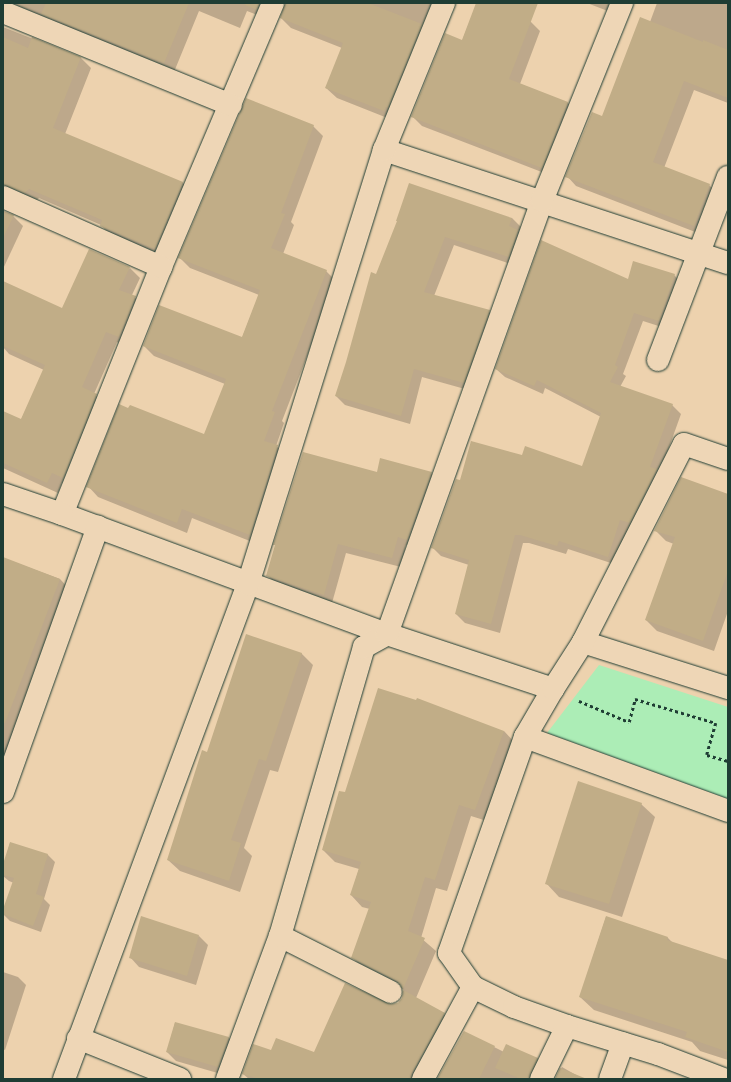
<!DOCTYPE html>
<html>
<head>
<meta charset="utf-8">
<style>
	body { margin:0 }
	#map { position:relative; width:731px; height:1082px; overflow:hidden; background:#edd2ae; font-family:"Patrick Hand",sans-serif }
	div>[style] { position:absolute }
	.green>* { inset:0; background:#acedb6 }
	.shadow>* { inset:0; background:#0003 }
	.building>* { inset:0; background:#c1ad87 }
	.path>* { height:2.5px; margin-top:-1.25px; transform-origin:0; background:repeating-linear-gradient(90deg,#1f3d34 0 3px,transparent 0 6px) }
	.roads { filter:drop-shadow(0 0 1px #1f3d34) drop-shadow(0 0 1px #1f3d34) }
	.street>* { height:22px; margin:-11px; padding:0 11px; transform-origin:11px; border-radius:11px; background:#eed6b6 }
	span { translate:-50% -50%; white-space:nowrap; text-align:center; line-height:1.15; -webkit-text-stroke:3px #eed6b6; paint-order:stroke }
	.frame { position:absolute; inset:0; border:4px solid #1f3d34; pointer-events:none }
</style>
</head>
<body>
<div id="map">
	<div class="green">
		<i style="clip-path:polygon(599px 665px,728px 707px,728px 799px,547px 733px)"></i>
	</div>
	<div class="shadow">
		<i style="clip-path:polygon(12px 3px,276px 3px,267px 19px,247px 11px,240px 28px,199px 11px,174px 72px,20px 10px)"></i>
		<i style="clip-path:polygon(286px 3px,432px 3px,423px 27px,395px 121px,337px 98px,326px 88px,342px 48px,291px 28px,281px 18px)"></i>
		<i style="clip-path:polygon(477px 3px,482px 3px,531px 22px,540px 31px,520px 84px,568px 103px,577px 113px,552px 176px,422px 126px,412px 116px,462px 41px)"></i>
		<i style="clip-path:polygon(587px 3px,617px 3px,613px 13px)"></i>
		<i style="clip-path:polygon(657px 3px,728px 3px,728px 103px,694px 90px,664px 168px,709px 185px,719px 195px,703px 235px,576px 186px,567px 176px,603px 117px,650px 22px)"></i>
		<i style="clip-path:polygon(3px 27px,81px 58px,91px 68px,65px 134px,183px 183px,193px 193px,165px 258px,111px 236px,101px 225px,39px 198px,35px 202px,3px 200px)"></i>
		<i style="clip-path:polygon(313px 126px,323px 136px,291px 222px,294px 225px,283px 254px,326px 271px,336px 281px,282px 421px,284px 423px,276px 446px,288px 456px,260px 545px,192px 518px,187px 533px,98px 497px,88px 486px,205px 435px,225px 384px,154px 356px,144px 346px,242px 338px,259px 295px,190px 268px,180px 258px)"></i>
		<i style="clip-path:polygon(3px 211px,13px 216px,23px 226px,3px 269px)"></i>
		<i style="clip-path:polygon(512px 218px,521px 227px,519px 232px,527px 240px,517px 266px,454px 245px,434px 296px,489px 311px,498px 320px,472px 391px,422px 377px,410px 424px,345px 405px,336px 396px,377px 275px,398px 222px)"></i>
		<i style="clip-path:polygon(130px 268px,140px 278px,132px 295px,146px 307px,130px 347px,117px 342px,94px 394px,107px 405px,74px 488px,62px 483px,58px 493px,3px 468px,3px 412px,21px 420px,44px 370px,9px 354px,3px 347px,3px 333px,62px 309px)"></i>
		<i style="clip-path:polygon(674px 275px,683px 284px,668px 329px,643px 321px,623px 374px,626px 376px,620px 387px,672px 405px,681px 414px,639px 531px,629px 528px,617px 565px,568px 549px,566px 554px,529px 543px,523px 543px,500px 633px,465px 623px,456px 614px,469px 565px,441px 556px,432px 547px,523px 456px,583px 467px,601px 417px,545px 388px,543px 394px,505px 377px,496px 369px,629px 280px)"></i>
		<i style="clip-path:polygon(377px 473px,431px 473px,440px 482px,416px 548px,406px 545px,401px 567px,346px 553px,332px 603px,277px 585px,268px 576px)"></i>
		<i style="clip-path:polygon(728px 494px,728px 611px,714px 651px,657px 631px,646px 620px,674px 544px,666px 541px,655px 530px)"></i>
		<i style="clip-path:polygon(3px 558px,60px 579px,70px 590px,3px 770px)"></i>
		<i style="clip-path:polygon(301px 653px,313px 665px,278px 772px,270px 770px,244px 848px,252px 856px,240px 892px,180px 871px,168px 860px,207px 753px)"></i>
		<i style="clip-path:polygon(504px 731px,515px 743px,487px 821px,471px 816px,447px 891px,436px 888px,421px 938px,436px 951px,416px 998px,444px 1014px,454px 1024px,424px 1079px,249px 1079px,243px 1074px,272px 1051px,315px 1054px,391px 1006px,398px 1004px,403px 998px,404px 990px,364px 969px,352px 957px,370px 909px,362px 907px,351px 895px,359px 869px,335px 862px,323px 850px,345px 793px)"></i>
		<i style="clip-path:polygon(641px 804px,655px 817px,622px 917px,559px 897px,546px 883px)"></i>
		<i style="clip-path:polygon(10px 843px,48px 855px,55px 862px,44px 899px,50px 905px,41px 932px,10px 921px,3px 914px,14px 883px,9px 881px,3px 876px,3px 868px)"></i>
		<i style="clip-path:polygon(606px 917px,668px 938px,673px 943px,728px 961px,728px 1060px,700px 1051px,692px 1042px,594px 1010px,580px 997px)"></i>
		<i style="clip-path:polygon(199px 936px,208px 945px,196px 985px,139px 967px,130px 957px)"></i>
		<i style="clip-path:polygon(3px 972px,18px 977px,26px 985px,5px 1050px,3px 1049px)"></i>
		<i style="clip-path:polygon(175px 1023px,229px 1038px,238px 1048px,228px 1076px,176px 1061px,167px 1052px)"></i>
		<i style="clip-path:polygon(464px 1032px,504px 1052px,537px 1058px,547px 1069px,543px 1079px,438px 1079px)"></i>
		<i style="clip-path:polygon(562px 1067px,583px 1079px,555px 1079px)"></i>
	</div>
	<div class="building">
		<i style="clip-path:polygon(46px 3px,189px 3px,164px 63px,41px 14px)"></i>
		<i style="clip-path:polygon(246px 3px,259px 3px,257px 10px,245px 5px)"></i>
		<i style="clip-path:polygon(285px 3px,368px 3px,422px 24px,388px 108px,386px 107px,384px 111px,325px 88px,343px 43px,280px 18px)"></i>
		<i style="clip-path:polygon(476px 3px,538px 3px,509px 79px,568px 102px,542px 168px,411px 117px,445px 33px,462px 40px)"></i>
		<i style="clip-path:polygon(640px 17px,703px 42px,703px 40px,728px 50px,728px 98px,684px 81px,653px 162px,710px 184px,694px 226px,565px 177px,592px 112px,602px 116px)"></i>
		<i style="clip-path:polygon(3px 37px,28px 48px,32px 37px,81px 57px,53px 128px,183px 182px,155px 249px,100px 226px,102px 220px,29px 189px,24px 193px,3px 185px)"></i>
		<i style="clip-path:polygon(246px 98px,314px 125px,281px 213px,285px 214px,271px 248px,327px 270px,272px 411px,275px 412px,264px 441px,278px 445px,250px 535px,182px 509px,177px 523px,86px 487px,119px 404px,128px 408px,130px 405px,204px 434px,226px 379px,143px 346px,159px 305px,242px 337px,260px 290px,178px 258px)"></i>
		<i style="clip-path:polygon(409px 183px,512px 218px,509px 226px,518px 230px,509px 257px,445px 237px,424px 292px,490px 310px,464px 383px,414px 369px,401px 416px,335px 396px,346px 362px,371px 272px,376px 274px,397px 221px,396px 221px)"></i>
		<i style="clip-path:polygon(3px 211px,14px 215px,3px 238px)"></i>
		<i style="clip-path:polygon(541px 240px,628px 279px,633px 261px,675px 274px,659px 321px,634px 313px,615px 365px,618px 367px,610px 382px,673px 404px,650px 467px,657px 469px,630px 523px,620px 520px,608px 557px,559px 541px,557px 546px,520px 535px,515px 535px,491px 624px,455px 614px,469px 560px,431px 548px,456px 479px,460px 480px,471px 441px,522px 455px,525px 446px,582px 466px,601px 413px,537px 380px,534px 386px,495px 369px)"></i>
		<i style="clip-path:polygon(89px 249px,130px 267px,119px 290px,136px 296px,119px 337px,106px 332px,82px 387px,97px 394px,63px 478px,52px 473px,47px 483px,3px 463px,3px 411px,21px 419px,45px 365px,3px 346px,3px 281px,62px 308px)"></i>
		<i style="clip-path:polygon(303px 452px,377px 472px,380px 458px,432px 472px,407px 540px,398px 537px,392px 558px,338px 544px,324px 595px,266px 576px,275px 545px,273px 545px)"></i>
		<i style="clip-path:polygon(681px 477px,728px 494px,728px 571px,703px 641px,645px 620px,675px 537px,654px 531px)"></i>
		<i style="clip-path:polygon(3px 557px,60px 579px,5px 723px,3px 723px)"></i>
		<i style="clip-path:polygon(246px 634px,302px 653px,266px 761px,259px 759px,231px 840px,241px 843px,229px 881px,167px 860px,202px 750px,207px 752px)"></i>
		<i style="clip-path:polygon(378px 688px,416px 700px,417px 698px,504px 731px,475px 810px,459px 805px,435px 880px,425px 877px,408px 931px,425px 938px,403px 989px,397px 981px,351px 958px,371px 902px,350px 895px,361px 862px,322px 850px,339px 791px,345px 792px)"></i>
		<i style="clip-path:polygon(578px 781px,642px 803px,609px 904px,545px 884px)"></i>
		<i style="clip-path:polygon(10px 842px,48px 854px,36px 894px,44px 897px,33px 926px,3px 914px,3px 909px,14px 878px,3px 875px,3px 864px)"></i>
		<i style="clip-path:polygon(141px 916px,199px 935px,187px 976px,129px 958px)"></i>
		<i style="clip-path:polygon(606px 916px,668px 937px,667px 940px,728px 960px,728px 1052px,685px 1037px,687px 1032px,579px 997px)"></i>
		<i style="clip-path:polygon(345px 983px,391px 1004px,398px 1003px,402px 998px,403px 990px,445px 1013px,412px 1073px,411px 1079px,259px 1079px,242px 1074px,253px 1044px,271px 1050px,276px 1038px,314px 1052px)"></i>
		<i style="clip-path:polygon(175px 1022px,229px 1037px,218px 1067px,166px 1052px)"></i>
		<i style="clip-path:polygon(464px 1031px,495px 1046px,479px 1079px,437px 1079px)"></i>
		<i style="clip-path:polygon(506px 1044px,538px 1058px,529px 1079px,521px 1079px,495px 1068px)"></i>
		<i style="clip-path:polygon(560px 1068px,587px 1079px,555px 1079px)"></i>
	</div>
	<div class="path">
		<i style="left:579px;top:701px;width:54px;rotate:22.8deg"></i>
		<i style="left:629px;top:722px;width:24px;rotate:-75deg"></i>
		<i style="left:635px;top:699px;width:84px;rotate:16.5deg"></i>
		<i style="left:716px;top:723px;width:33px;rotate:106deg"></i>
		<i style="left:707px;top:755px;width:22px;rotate:16deg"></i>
	</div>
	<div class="roads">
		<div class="street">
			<i style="left:273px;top:3px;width:287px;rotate:113deg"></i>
			<i style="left:161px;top:267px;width:266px;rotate:111.8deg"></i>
			<i style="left:62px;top:514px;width:346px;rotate:20.3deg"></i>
			<i style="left:387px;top:634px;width:175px;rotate:18.3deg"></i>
			<i style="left:553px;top:689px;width:56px;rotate:120.3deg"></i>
			<i style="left:525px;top:737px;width:229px;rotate:109.4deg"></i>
			<i style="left:449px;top:953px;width:42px;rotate:54.8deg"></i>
			<i style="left:473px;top:987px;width:46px;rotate:26deg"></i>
			<i style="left:514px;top:1007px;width:56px;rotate:19.7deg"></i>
			<i style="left:567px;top:1026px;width:95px;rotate:17.1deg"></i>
			<i style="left:658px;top:1054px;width:70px;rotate:21deg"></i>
			<i style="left:3px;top:12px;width:246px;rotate:22.2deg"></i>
			<i style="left:384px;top:150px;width:362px;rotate:18.2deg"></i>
			<i style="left:3px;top:197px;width:173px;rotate:23.9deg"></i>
			<i style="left:658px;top:360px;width:196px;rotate:-69.1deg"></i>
			<i style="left:3px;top:494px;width:62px;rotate:18.7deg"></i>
			<i style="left:583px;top:642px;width:152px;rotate:17.6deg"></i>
			<i style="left:553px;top:689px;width:56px;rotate:-57.4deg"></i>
			<i style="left:583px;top:642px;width:222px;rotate:-63deg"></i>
			<i style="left:684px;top:444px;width:46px;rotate:18.8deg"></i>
			<i style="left:525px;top:737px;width:216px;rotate:20deg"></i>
			<i style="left:3px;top:792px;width:282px;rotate:-70.3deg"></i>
			<i style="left:280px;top:936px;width:124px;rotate:26.8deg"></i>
			<i style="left:78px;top:1038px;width:110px;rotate:21.9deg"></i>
			<i style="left:64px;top:1079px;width:528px;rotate:-69.61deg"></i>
			<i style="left:248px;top:584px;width:455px;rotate:-72.6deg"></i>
			<i style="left:384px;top:150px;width:159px;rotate:-67.8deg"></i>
			<i style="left:227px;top:1079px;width:153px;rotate:-69.7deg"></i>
			<i style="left:280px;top:936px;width:301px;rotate:-73.8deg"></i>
			<i style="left:364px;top:647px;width:26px;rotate:-29deg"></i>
			<i style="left:387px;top:634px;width:460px;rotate:-70.3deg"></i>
			<i style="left:542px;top:201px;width:214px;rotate:-68deg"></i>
			<i style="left:423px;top:1079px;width:105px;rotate:-61.5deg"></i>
			<i style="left:541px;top:1079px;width:59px;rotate:-63.9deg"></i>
			<i style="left:610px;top:1079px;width:38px;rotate:-70deg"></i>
		</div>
	</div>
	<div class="frame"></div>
</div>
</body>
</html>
